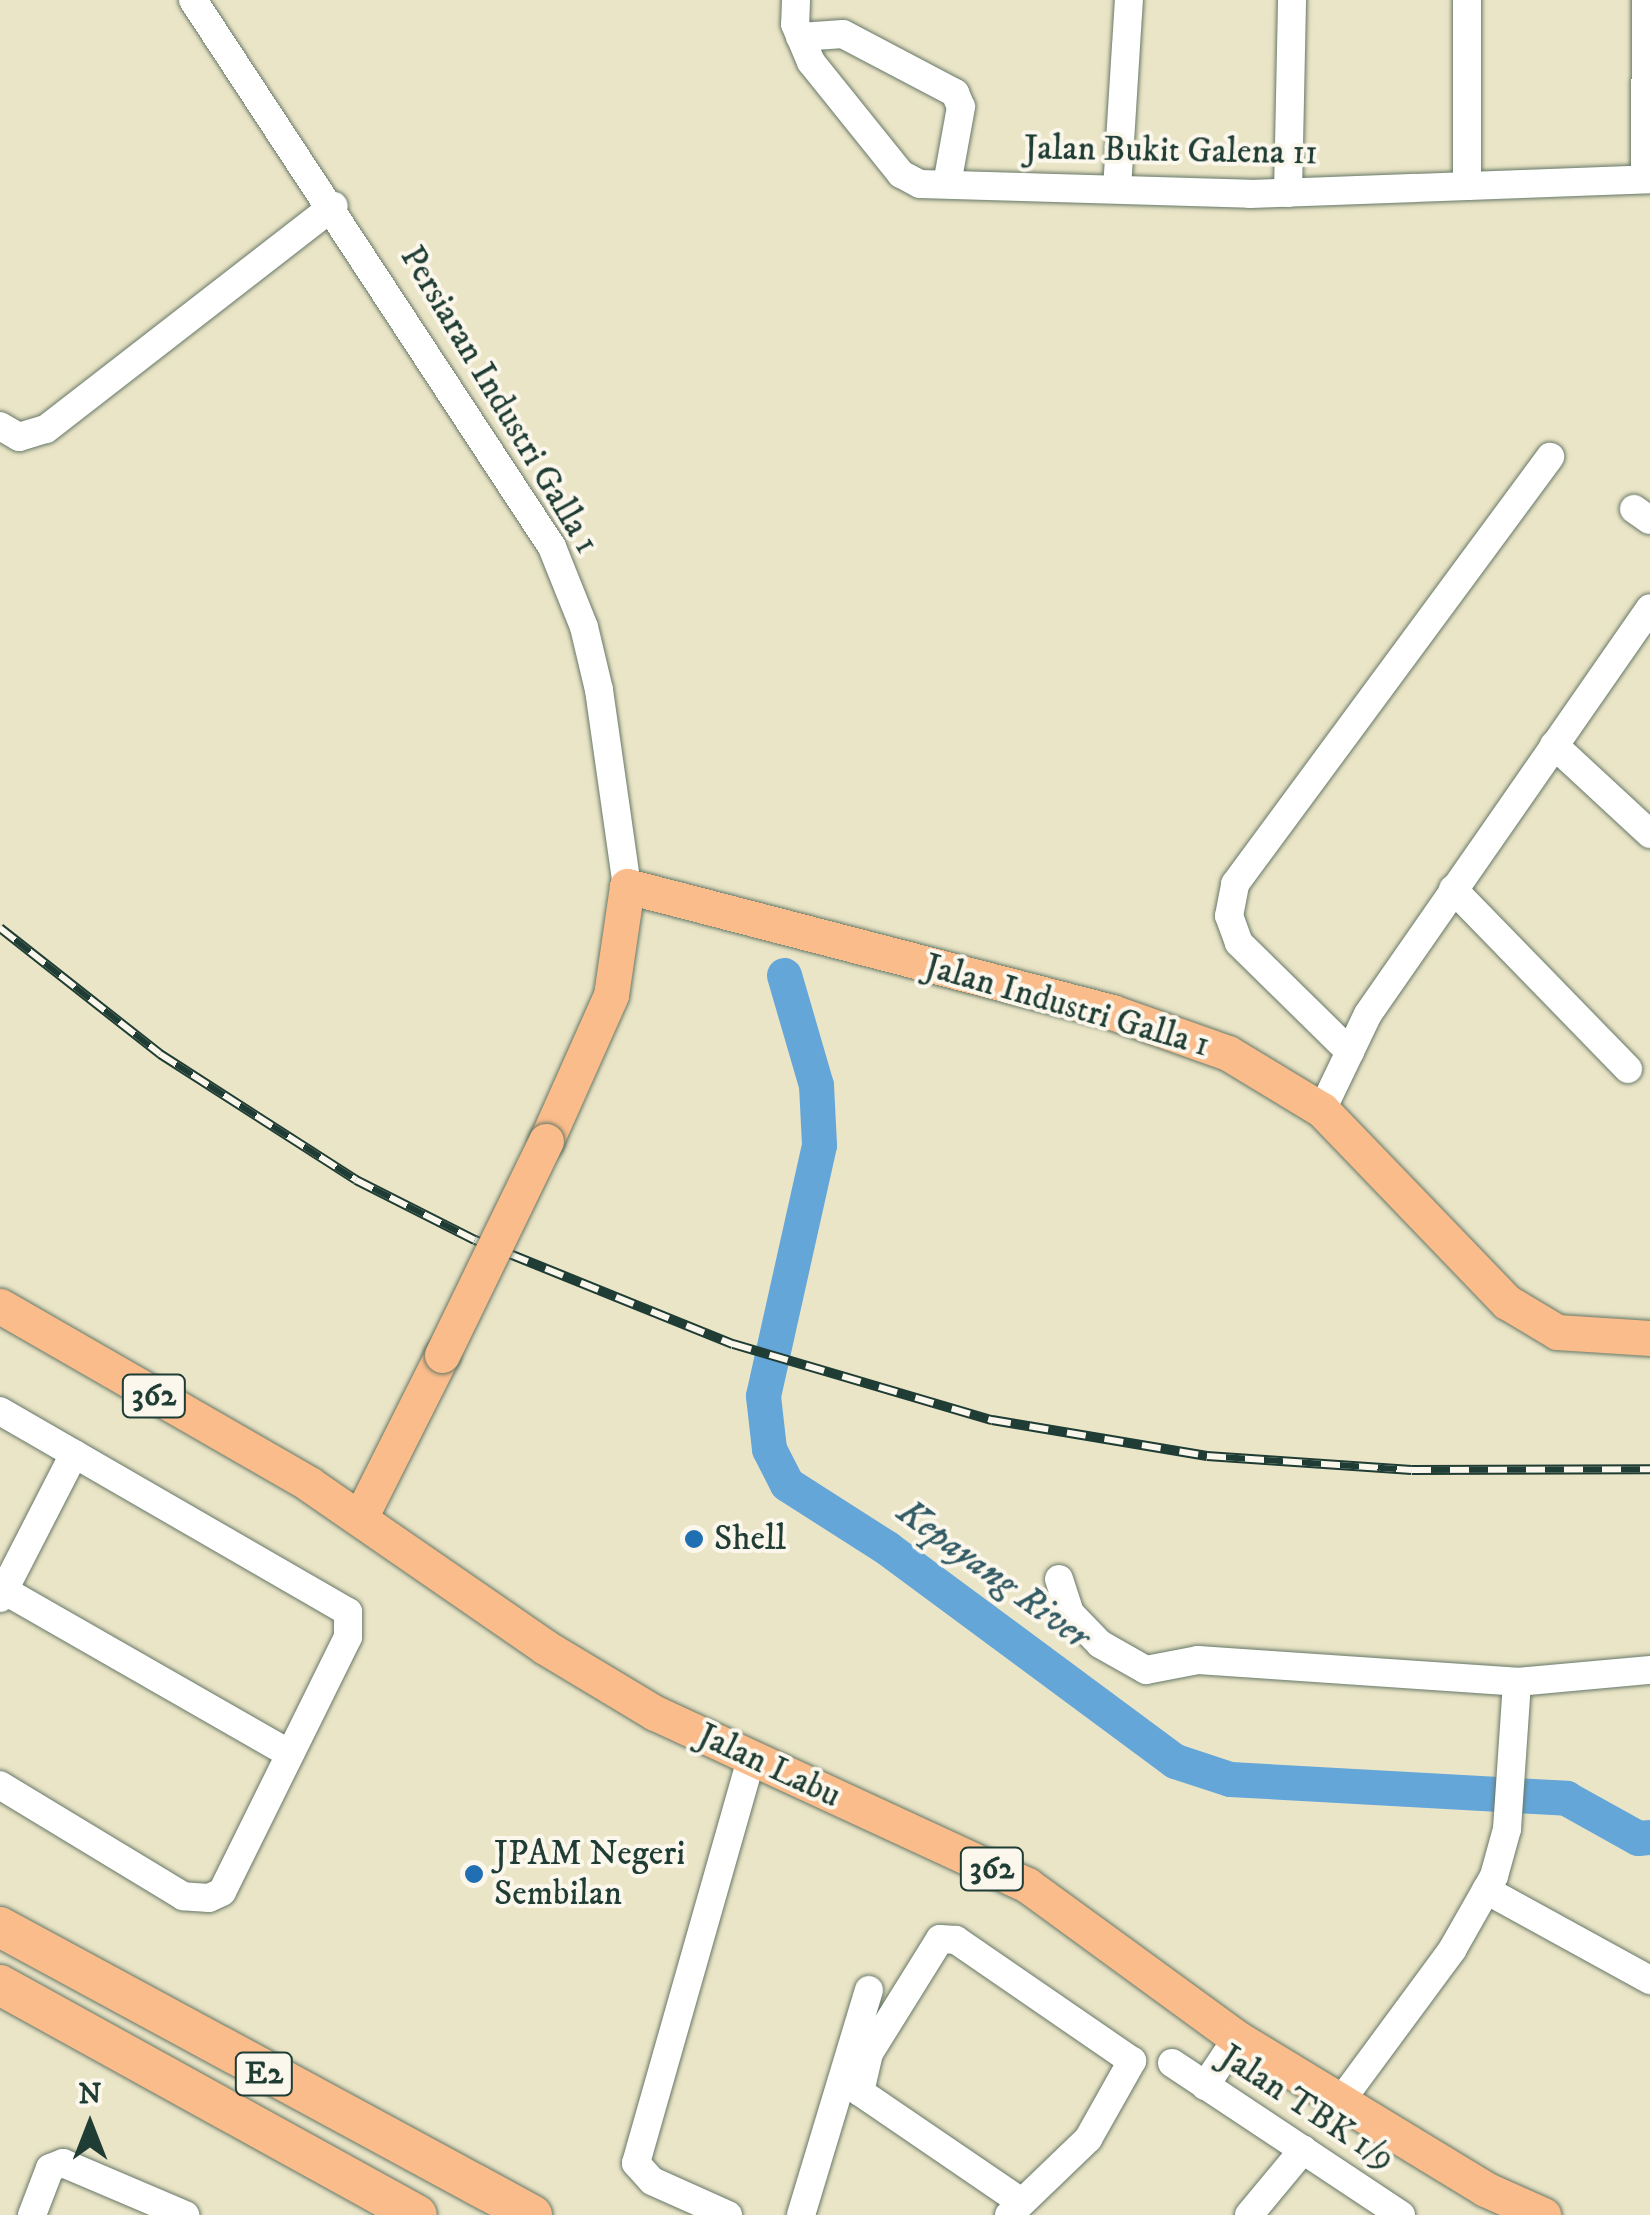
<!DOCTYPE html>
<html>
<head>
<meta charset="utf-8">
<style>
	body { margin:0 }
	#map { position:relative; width:1650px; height:2215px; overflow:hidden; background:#ebe5c7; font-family:"IM FELL DW Pica",serif }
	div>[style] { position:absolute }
	.river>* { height:35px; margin:-17.5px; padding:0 17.5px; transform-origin:17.5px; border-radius:17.5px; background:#65a6d9 }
	.roads { filter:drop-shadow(0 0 2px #667867) drop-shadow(0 0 2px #667867) }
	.minor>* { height:28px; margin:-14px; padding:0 14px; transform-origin:14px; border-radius:14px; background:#fff }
	.major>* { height:35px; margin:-17.5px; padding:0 17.5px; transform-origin:17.5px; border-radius:17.5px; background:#fabc8b }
	.highway>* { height:40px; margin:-20px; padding:0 20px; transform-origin:20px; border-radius:20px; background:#fabc8b }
	.rail>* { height:10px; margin-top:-5px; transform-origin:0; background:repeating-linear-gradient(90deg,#fbf7ec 0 19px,#1f3d34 0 38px); box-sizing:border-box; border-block:2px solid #1f3d34 }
	.bridges { filter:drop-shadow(0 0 2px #667867) drop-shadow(0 0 2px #667867) }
	.major-bridge>* { height:35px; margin:-17.5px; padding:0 17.5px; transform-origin:17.5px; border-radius:17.5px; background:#fabc8b }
	.dots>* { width:28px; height:28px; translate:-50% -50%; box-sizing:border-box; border:5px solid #fbf7ec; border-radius:50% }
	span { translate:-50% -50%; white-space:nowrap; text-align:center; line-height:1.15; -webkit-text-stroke:8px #fbf7ec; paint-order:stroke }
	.shield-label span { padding:2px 8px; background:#fbf7ec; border:2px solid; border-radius:8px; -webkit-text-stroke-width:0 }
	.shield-label { font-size:32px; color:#1f3d34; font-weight:700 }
	.street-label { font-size:35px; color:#1f3d34 }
	.poi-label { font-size:35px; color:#1f3d34 }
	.left { translate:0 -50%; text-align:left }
	.water-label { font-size:38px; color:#345c66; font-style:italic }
	.north { position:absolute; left:40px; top:2075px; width:100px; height:100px; -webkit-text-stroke:8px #fbf7ec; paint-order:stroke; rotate:0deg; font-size:28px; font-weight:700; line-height:40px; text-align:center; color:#1f3d34 }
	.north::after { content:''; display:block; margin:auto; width:35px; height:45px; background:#1f3d34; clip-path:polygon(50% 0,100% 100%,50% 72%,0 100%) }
</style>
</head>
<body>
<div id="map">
	<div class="river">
		<i style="left:784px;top:975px;width:115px;rotate:73.8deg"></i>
		<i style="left:816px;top:1085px;width:60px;rotate:87.1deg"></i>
		<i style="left:819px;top:1145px;width:257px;rotate:102.6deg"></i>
		<i style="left:763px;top:1396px;width:53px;rotate:83.5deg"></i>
		<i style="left:769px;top:1449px;width:39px;rotate:63deg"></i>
		<i style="left:787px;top:1484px;width:119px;rotate:32.6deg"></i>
		<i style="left:887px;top:1548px;width:358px;rotate:36.5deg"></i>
		<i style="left:1175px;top:1761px;width:58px;rotate:18.1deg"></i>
		<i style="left:1230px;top:1779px;width:337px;rotate:3.2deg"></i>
		<i style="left:1566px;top:1798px;width:82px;rotate:29.1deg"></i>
		<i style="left:1638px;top:1838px;width:12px;rotate:-5deg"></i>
	</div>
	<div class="roads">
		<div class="minor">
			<i style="left:193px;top:0;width:654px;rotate:56.72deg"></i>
			<i style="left:552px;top:547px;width:86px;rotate:68.2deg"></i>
			<i style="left:584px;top:627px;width:65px;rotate:76.6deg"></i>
			<i style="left:599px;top:690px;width:198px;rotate:81.9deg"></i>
			<i style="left:796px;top:0;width:24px;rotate:92deg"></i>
			<i style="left:795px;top:24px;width:41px;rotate:67.2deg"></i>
			<i style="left:811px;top:62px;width:144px;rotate:51.2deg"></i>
			<i style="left:901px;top:174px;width:21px;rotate:28deg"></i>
			<i style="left:920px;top:184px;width:330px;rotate:1.7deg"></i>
			<i style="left:1250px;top:194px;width:400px;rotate:-2.1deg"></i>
			<i style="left:1467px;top:0;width:186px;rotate:90deg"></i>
			<i style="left:800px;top:37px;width:43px;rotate:-4deg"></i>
			<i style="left:843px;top:34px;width:127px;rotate:27.8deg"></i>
			<i style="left:955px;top:93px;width:15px;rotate:67deg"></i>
			<i style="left:961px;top:107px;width:78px;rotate:100.3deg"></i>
			<i style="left:1645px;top:179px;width:179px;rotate:-89.7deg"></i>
			<i style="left:1117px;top:189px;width:189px;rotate:-86.4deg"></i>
			<i style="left:1288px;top:193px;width:193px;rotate:-88.8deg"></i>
			<i style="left:0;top:426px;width:22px;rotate:30deg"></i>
			<i style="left:19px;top:437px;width:28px;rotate:-17deg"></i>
			<i style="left:46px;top:429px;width:364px;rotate:-37.8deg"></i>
			<i style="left:1634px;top:509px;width:19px;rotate:35deg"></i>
			<i style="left:1554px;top:745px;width:131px;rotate:42.8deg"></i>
			<i style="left:1453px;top:889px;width:251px;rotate:45.8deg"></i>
			<i style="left:1350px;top:1052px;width:156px;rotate:-135.5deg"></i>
			<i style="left:1239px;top:943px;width:29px;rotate:-110deg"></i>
			<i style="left:1229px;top:916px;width:33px;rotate:-79deg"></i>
			<i style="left:1235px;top:884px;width:531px;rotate:-53.58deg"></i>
			<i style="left:1322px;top:1110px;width:106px;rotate:-64.4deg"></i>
			<i style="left:1368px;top:1014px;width:494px;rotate:-55.2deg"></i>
			<i style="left:0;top:1411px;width:402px;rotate:30deg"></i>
			<i style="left:348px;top:1612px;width:25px;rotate:90deg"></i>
			<i style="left:348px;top:1637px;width:284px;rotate:116.3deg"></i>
			<i style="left:222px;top:1892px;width:14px;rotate:155deg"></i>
			<i style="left:209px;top:1898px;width:26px;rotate:-176deg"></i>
			<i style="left:183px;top:1896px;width:214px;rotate:-148.8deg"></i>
			<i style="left:1059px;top:1579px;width:36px;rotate:72deg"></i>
			<i style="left:1070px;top:1613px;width:43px;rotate:45.9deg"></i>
			<i style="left:1100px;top:1644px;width:53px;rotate:29.5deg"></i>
			<i style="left:1146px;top:1670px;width:53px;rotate:-10.9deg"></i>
			<i style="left:1198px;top:1660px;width:320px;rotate:3.9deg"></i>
			<i style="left:1517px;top:1682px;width:134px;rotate:-5.2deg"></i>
			<i style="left:0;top:1588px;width:334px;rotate:29.8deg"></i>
			<i style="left:0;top:1598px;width:162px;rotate:-62.8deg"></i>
			<i style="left:1486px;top:1890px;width:187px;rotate:28.8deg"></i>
			<i style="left:1172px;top:2063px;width:275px;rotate:33.6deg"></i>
			<i style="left:1205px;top:2086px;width:58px;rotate:-56.3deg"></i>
			<i style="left:1340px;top:2102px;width:189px;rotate:-53.6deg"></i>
			<i style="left:1452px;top:1950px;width:85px;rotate:-60.4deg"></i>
			<i style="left:1494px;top:1876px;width:49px;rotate:-74.5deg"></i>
			<i style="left:1507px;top:1829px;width:147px;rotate:-86.1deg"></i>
			<i style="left:32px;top:2215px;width:50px;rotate:-69deg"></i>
			<i style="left:50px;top:2168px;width:14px;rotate:-21deg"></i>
			<i style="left:63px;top:2163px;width:133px;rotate:23.1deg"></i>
			<i style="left:728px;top:2215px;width:83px;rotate:-155.9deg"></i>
			<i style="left:652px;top:2181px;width:24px;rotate:-132deg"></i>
			<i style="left:636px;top:2163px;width:421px;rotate:-74.1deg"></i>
			<i style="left:801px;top:2215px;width:235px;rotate:-73.2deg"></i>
			<i style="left:1009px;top:2215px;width:110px;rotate:-43.9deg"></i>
			<i style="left:1088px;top:2139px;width:90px;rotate:-60.6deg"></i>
			<i style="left:1132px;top:2061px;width:214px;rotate:-145.5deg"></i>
			<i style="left:956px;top:1940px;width:16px;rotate:-176deg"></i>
			<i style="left:940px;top:1939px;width:134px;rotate:121.9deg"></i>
			<i style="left:869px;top:2053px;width:40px;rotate:103deg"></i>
			<i style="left:860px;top:2092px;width:195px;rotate:34.3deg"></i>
			<i style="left:1249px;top:2215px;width:85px;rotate:-50.3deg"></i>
		</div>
		<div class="major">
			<i style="left:546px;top:1141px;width:160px;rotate:-66deg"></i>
			<i style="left:611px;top:995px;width:110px;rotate:-81.6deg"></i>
			<i style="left:627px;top:886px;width:501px;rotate:14.56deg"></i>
			<i style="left:1112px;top:1012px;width:123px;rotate:19.5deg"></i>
			<i style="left:1228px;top:1053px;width:110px;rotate:31.2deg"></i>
			<i style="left:1322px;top:1110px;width:267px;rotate:46.1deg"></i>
			<i style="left:1507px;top:1302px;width:58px;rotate:31deg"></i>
			<i style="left:1557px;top:1332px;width:93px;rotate:3.7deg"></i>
			<i style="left:0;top:1306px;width:357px;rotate:29.9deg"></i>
			<i style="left:309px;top:1484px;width:287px;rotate:34.6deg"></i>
			<i style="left:545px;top:1647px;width:128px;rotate:31deg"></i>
			<i style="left:655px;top:1713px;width:410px;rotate:24.8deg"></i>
			<i style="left:1027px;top:1885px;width:260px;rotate:36.1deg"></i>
			<i style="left:1237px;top:2038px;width:290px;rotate:31.3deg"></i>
			<i style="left:1485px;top:2189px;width:64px;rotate:24.1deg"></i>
			<i style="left:361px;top:1516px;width:180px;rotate:-63.3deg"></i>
		</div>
		<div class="highway">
			<i style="left:0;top:1927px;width:605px;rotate:28.43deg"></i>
			<i style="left:0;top:1985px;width:476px;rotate:28.9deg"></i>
		</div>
	</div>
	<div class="rail">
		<i style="left:0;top:928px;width:204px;rotate:38.2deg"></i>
		<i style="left:160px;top:1054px;width:233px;rotate:32.7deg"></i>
		<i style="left:356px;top:1180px;width:133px;rotate:26.8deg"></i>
		<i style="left:475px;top:1240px;width:278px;rotate:22deg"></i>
		<i style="left:733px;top:1344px;width:270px;rotate:16.4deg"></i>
		<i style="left:992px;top:1420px;width:218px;rotate:9.5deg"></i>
		<i style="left:1207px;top:1456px;width:205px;rotate:3.9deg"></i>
		<i style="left:1412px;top:1470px;width:238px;rotate:-0.2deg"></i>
	</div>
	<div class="bridges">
		<div class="major-bridge">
			<i style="left:442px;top:1355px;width:238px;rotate:-64.1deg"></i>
		</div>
	</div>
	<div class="dots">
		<i style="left:694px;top:1539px;background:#1f6fb2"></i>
		<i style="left:474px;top:1874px;background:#1f6fb2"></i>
	</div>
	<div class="shield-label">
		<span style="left:154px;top:1396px">362</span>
		<span style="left:992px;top:1869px">362</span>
		<span style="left:264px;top:2074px">E2</span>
	</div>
	<div class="street-label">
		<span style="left:1171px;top:151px;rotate:1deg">Jalan Bukit Galena 11</span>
		<span style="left:499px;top:400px;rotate:59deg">Persiaran Industri Galla 1</span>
		<span style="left:1067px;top:1006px;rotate:16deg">Jalan Industri Galla 1</span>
		<span style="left:769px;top:1766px;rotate:25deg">Jalan Labu</span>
		<span style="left:1307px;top:2108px;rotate:33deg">Jalan TBK 1/9</span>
	</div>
	<div class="poi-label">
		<span class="left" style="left:714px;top:1539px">Shell</span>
		<span class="left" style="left:494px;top:1874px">JPAM Negeri<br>Sembilan</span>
	</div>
	<div class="water-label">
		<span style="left:993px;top:1575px;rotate:36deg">Kepayang River</span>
	</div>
	<div class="north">N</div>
</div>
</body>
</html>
